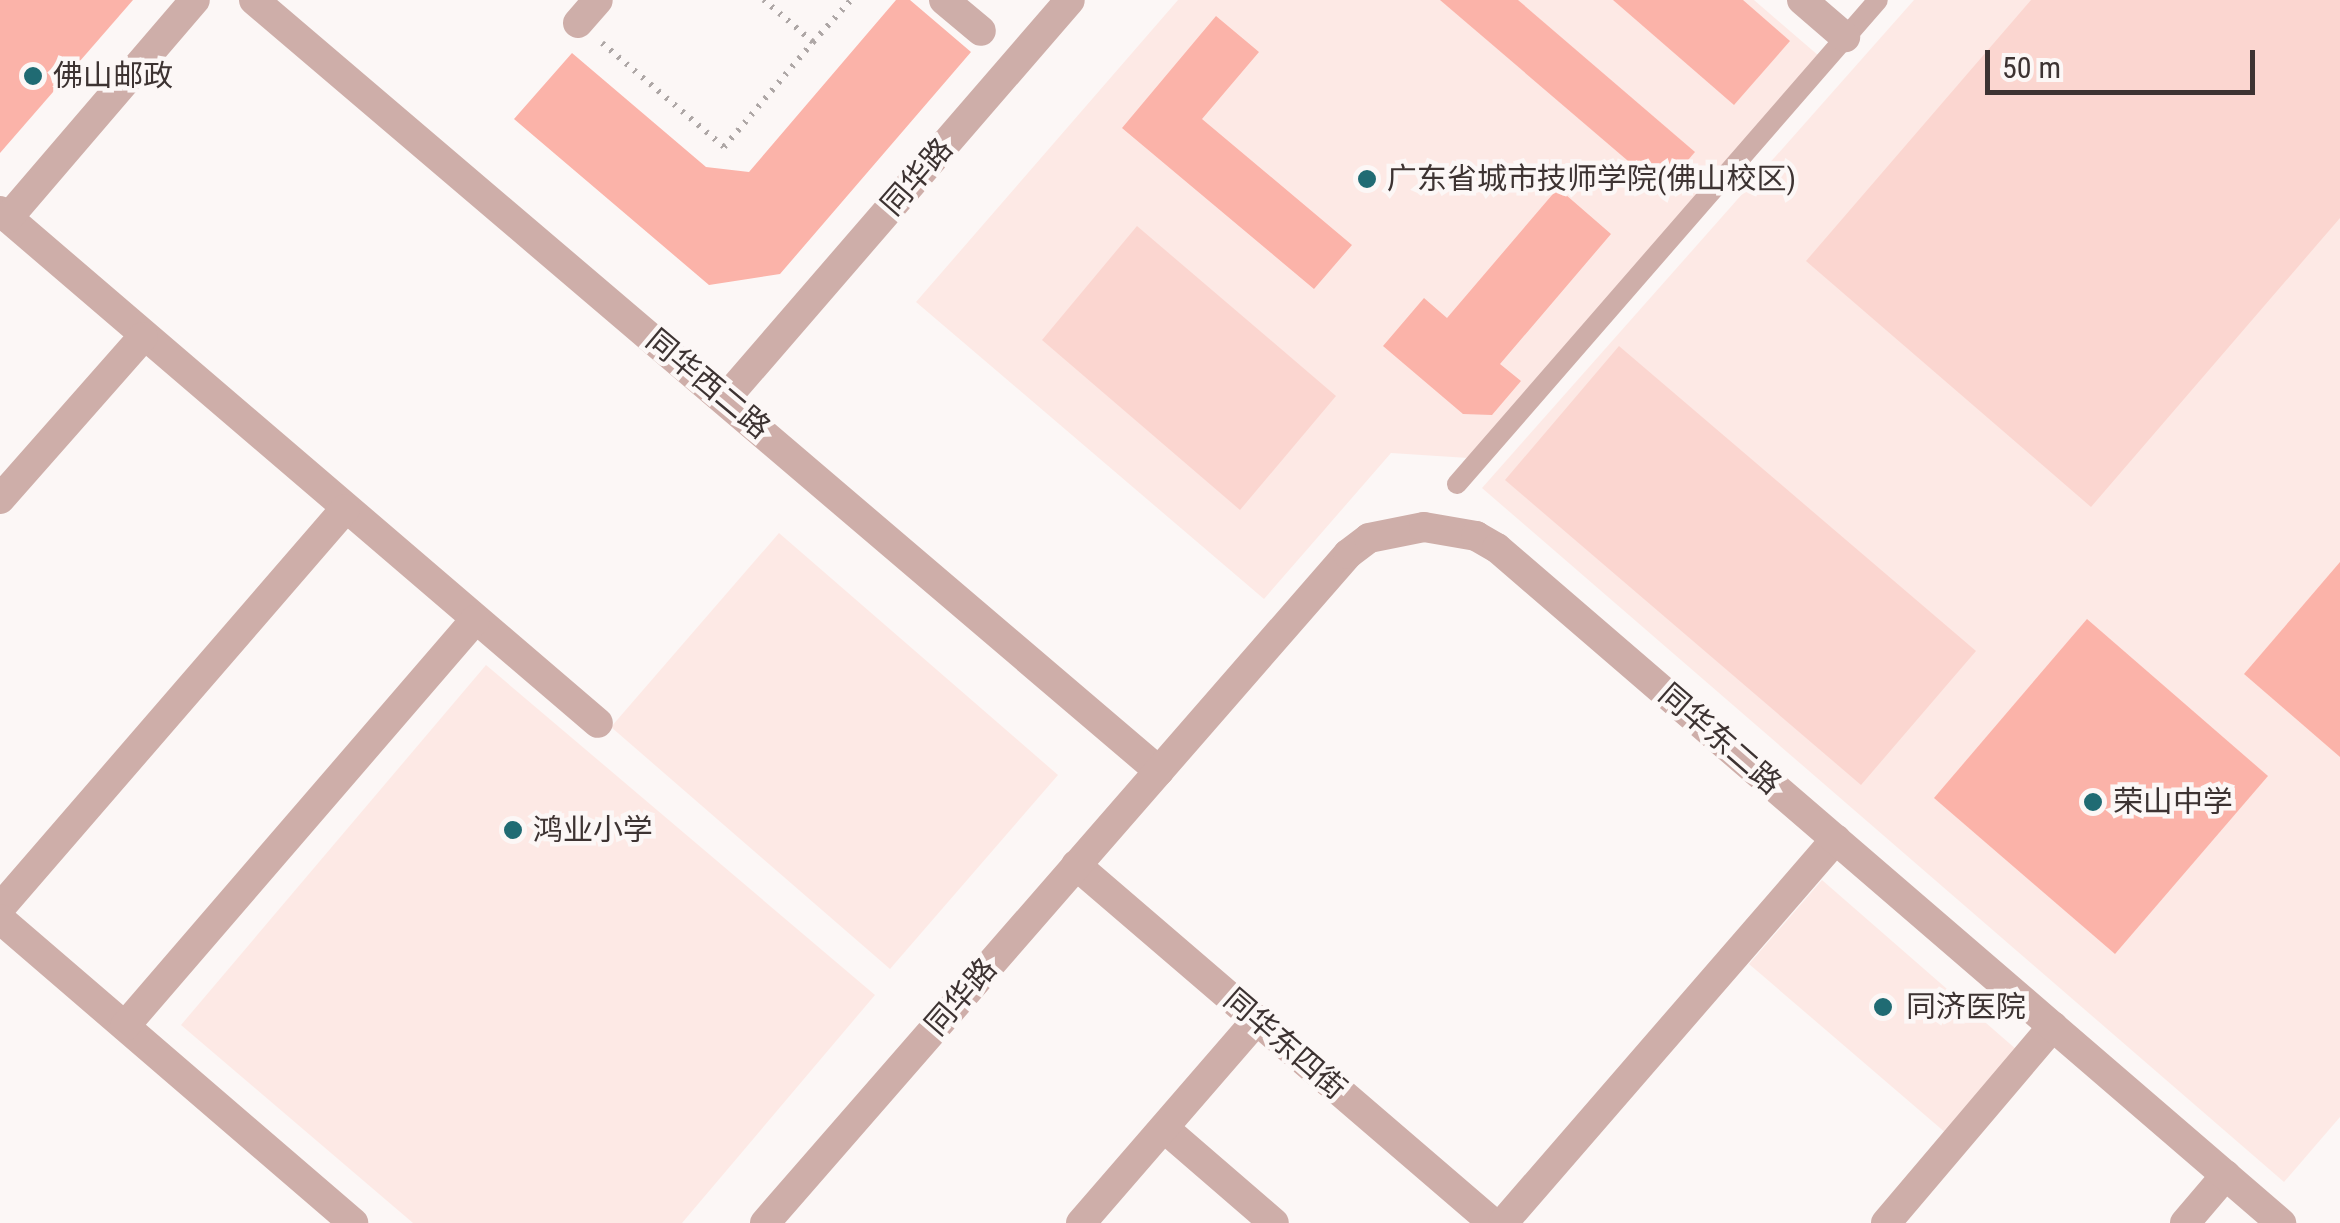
<!DOCTYPE html>
<html>
<head>
<meta charset="utf-8">
<style>
	body { margin:0 }
	#map { position:relative; width:2340px; height:1223px; overflow:hidden; background:#fcf7f6; font-family:"Roboto Condensed","Noto Sans SC",sans-serif }
	div>[style] { position:absolute }
	.built>* { inset:0; background:#fde9e5 }
	.green>* { inset:0; background:#fbd6d0 }
	.building>* { inset:0; background:#fbb3a9 }
	.path>* { height:6px; margin-top:-3px; transform-origin:0; background:repeating-linear-gradient(90deg,#aea7a6 0 2.5px,transparent 0 10.5px) }
	.service>* { height:20px; margin:-10px; padding:0 10px; transform-origin:10px; border-radius:10px; background:#ceaea9 }
	.minor>* { height:30px; margin:-15px; padding:0 15px; transform-origin:15px; border-radius:15px; background:#ceaea9 }
	.tertiary>* { height:30px; margin:-15px; padding:0 15px; transform-origin:15px; border-radius:15px; background:#ceaea9 }
	.dots>* { width:28px; height:28px; translate:-50% -50%; box-sizing:border-box; border:5px solid #fcf7f6; border-radius:50% }
	span { translate:-50% -50%; white-space:nowrap; text-align:center; line-height:1.15; -webkit-text-stroke:9px #fcf7f6; paint-order:stroke }
	.poi-label { font-size:30px; color:#3d3332 }
	.left { translate:0 -50%; text-align:left }
	.street-label { font-size:30px; color:#3d3332 }
	.scale { position:absolute; left:1985px; top:50px; width:270px; height:45px; box-sizing:border-box; border:5px solid #3d3332; border-top:0; padding-left:12px; font-size:30px; line-height:35px; white-space:nowrap; color:#3d3332; -webkit-text-stroke:8px #fcf7f6; paint-order:stroke }
</style>
</head>
<body>
<div id="map">
	<div class="built">
		<i style="clip-path:polygon(1178px 0,1754px 0,1819px 56px,1468px 458px,1391px 453px,1264px 599px,916px 302px)"></i>
		<i style="clip-path:polygon(1914px 0,2340px 0,2340px 1117px,2284px 1182px,1482px 488px)"></i>
		<i style="clip-path:polygon(779px 533px,1058px 775px,890px 969px,611px 727px)"></i>
		<i style="clip-path:polygon(486px 665px,875px 995px,682px 1223px,413px 1223px,181px 1025px)"></i>
		<i style="clip-path:polygon(1822px 880px,2017px 1050px,1947px 1134px,1749px 964px)"></i>
	</div>
	<div class="green">
		<i style="clip-path:polygon(2031px 0,2340px 0,2340px 218px,2091px 507px,1806px 261px)"></i>
		<i style="clip-path:polygon(1137px 226px,1336px 396px,1240px 510px,1042px 340px)"></i>
		<i style="clip-path:polygon(1619px 346px,1976px 651px,1861px 785px,1505px 480px)"></i>
	</div>
	<div class="building">
		<i style="clip-path:polygon(0 0,133px 0,0 153px)"></i>
		<i style="clip-path:polygon(896px 0,910px 0,971px 52px,780px 274px,709px 285px,514px 119px,572px 53px,706px 167px,749px 172px)"></i>
		<i style="clip-path:polygon(1440px 0,1518px 0,1695px 152px,1662px 190px)"></i>
		<i style="clip-path:polygon(1613px 0,1743px 0,1790px 41px,1734px 105px)"></i>
		<i style="clip-path:polygon(1216px 16px,1259px 52px,1202px 119px,1352px 245px,1314px 289px,1122px 128px)"></i>
		<i style="clip-path:polygon(1558px 188px,1611px 234px,1500px 364px,1521px 381px,1492px 415px,1463px 414px,1383px 346px,1424px 298px,1447px 318px)"></i>
		<i style="clip-path:polygon(2340px 562px,2340px 757px,2244px 674px)"></i>
		<i style="clip-path:polygon(2087px 619px,2268px 776px,2115px 954px,1934px 798px)"></i>
	</div>
	<div class="path">
		<i style="left:813px;top:42px;width:57px;rotate:-47.9deg"></i>
		<i style="left:602px;top:43px;width:160px;rotate:40.4deg"></i>
		<i style="left:724px;top:147px;width:138px;rotate:-49.7deg"></i>
		<i style="left:813px;top:42px;width:65px;rotate:-139.4deg"></i>
	</div>
	<div class="service">
		<i style="left:1457px;top:484px;width:641px;rotate:-48.98deg"></i>
	</div>
	<div class="minor">
		<i style="left:944px;top:0;width:48px;rotate:40deg"></i>
		<i style="left:1802px;top:0;width:57px;rotate:40.7deg"></i>
		<i style="left:578px;top:23px;width:30px;rotate:-49deg"></i>
		<i style="left:0;top:211px;width:787px;rotate:40.57deg"></i>
		<i style="left:8px;top:218px;width:287px;rotate:-49.4deg"></i>
		<i style="left:0;top:499px;width:216px;rotate:-48.6deg"></i>
		<i style="left:1076px;top:865px;width:550px;rotate:40.65deg"></i>
		<i style="left:0;top:908px;width:527px;rotate:-49.15deg"></i>
		<i style="left:0;top:919px;width:466px;rotate:40.7deg"></i>
		<i style="left:125px;top:1026px;width:536px;rotate:-49.24deg"></i>
		<i style="left:1164px;top:1128px;width:145px;rotate:40.8deg"></i>
		<i style="left:1081px;top:1223px;width:269px;rotate:-49.1deg"></i>
		<i style="left:1503px;top:1223px;width:508px;rotate:-49.07deg"></i>
		<i style="left:1886px;top:1223px;width:258px;rotate:-49.7deg"></i>
		<i style="left:2185px;top:1223px;width:63px;rotate:-49.5deg"></i>
	</div>
	<div class="tertiary">
		<i style="left:254px;top:0;width:1189px;rotate:40.43deg"></i>
		<i style="left:725px;top:399px;width:527px;rotate:-49.15deg"></i>
		<i style="left:765px;top:1223px;width:887px;rotate:-48.93deg"></i>
		<i style="left:1348px;top:554px;width:26px;rotate:-37deg"></i>
		<i style="left:1369px;top:538px;width:56px;rotate:-11.3deg"></i>
		<i style="left:1424px;top:527px;width:53px;rotate:9.8deg"></i>
		<i style="left:1476px;top:536px;width:24px;rotate:30deg"></i>
		<i style="left:1497px;top:548px;width:1035px;rotate:40.73deg"></i>
	</div>
	<div class="dots">
		<i style="left:33px;top:76px;background:#206b73"></i>
		<i style="left:1367px;top:179px;background:#206b73"></i>
		<i style="left:2093px;top:802px;background:#206b73"></i>
		<i style="left:513px;top:830px;background:#206b73"></i>
		<i style="left:1883px;top:1007px;background:#206b73"></i>
	</div>
	<div class="poi-label">
		<span class="left" style="left:53px;top:76px">佛山邮政</span>
		<span class="left" style="left:1387px;top:179px">广东省城市技师学院(佛山校区)</span>
		<span class="left" style="left:2113px;top:802px">荣山中学</span>
		<span class="left" style="left:533px;top:830px">鸿业小学</span>
		<span class="left" style="left:1906px;top:1007px">同济医院</span>
	</div>
	<div class="street-label">
		<span style="left:917px;top:177px;rotate:-49deg">同华路</span>
		<span style="left:708px;top:384px;rotate:40deg">同华西二路</span>
		<span style="left:1720px;top:739px;rotate:41deg">同华东二路</span>
		<span style="left:961px;top:997px;rotate:-49deg">同华路</span>
		<span style="left:1285px;top:1044px;rotate:41deg">同华东四街</span>
	</div>
	<div class="scale">50 m</div>
</div>
</body>
</html>
